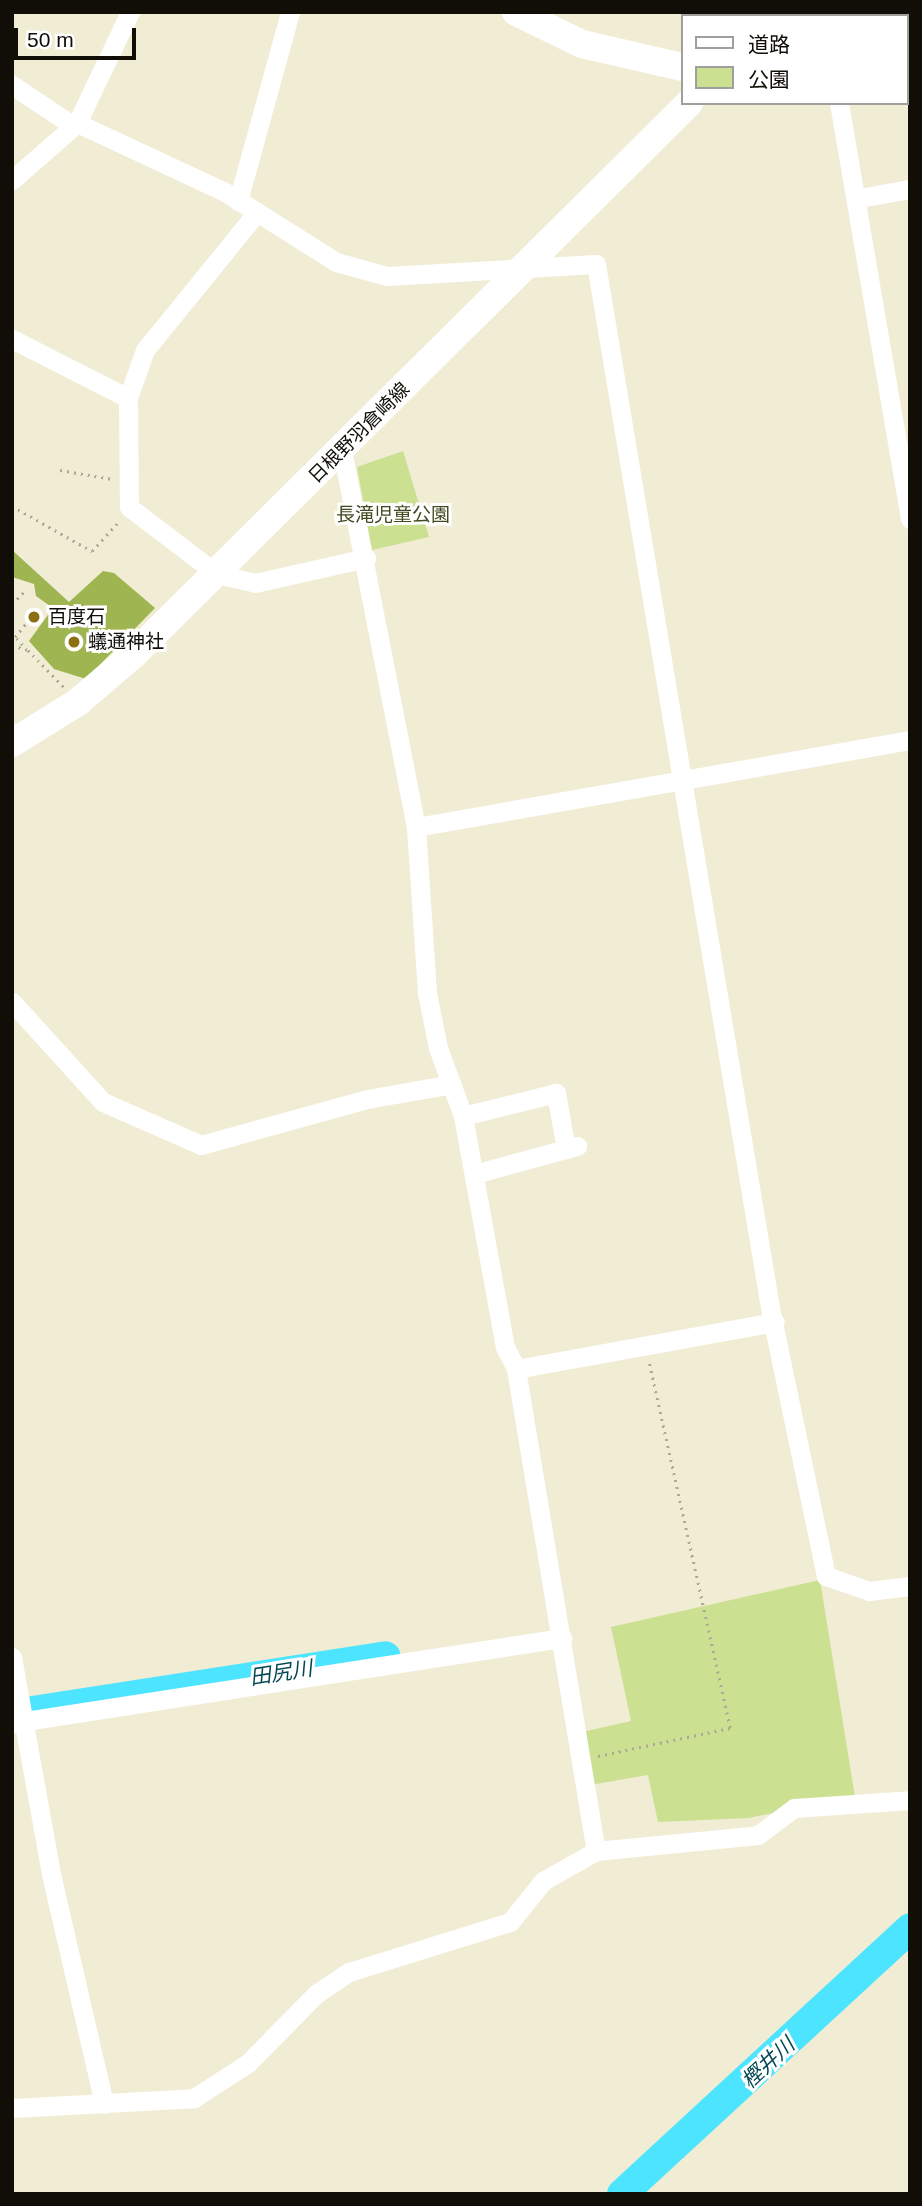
<!DOCTYPE html>
<html>
<head>
<meta charset="utf-8">
<style>
	body { margin:0 }
	#map { position:relative; width:922px; height:2206px; overflow:hidden; background:#f1ecd4; font-family:Helvetica,"Noto Sans JP",sans-serif }
	div>[style] { position:absolute }
	.green>* { inset:0; background:#cce091 }
	.forest>* { inset:0; background:#9fb551 }
	.river>* { height:30px; margin:-15px; padding:0 15px; transform-origin:15px; border-radius:15px; background:#4de4ff }
	.path>* { height:2.5px; margin-top:-1.25px; transform-origin:0; background:repeating-linear-gradient(90deg,#ada996 0 2px,transparent 0 7px) }
	.street>* { height:19px; margin:-9.5px; padding:0 9.5px; transform-origin:9.5px; border-radius:9.5px; background:#fff }
	.secondary>* { height:28px; margin:-14px; padding:0 14px; transform-origin:14px; border-radius:14px; background:#fff }
	.dots>* { width:19px; height:19px; translate:-50% -50%; box-sizing:border-box; border:4px solid #fff; border-radius:50% }
	span { translate:-50% -50%; white-space:nowrap; text-align:center; line-height:1.15; -webkit-text-stroke:6px #fff; paint-order:stroke }
	.street-label { font-size:19px; color:#100e07 }
	.park-label { font-size:19px; color:#414b21 }
	.poi-label { font-size:19px; color:#100e07 }
	.left { translate:0 -50%; text-align:left }
	.water-label { font-size:21px; color:#034954; font-style:italic }
	.frame { position:absolute; inset:0; border:14px solid #100e07; pointer-events:none }
	.legend { position:absolute; left:681px; top:14px; width:228px; height:91px; box-sizing:border-box; background:#fff; border:2px solid #9f9f9c; margin:0; padding:9px 12px; list-style:none; font-size:21px; color:#100e07 }
	.legend li { display:flex; align-items:center; gap:14px; height:35px }
	.legend b { width:35px; border:2px solid #9f9f9c }
	.scale { position:absolute; left:14px; top:28px; width:122px; height:32px; box-sizing:border-box; border:4px solid #100e07; border-top:0; padding-left:9px; font-size:21px; line-height:24px; white-space:nowrap; color:#100e07; -webkit-text-stroke:5px #fff; paint-order:stroke }
</style>
</head>
<body>
<div id="map">
	<div class="green">
		<i style="clip-path:polygon(403px 451px,429px 537px,372px 550px,357px 467px)"></i>
		<i style="clip-path:polygon(820px 1580px,855px 1797px,748px 1818px,658px 1822px,648px 1775px,590px 1785px,582px 1732px,631px 1721px,611px 1627px)"></i>
	</div>
	<div class="forest">
		<i style="clip-path:polygon(12px 550px,69px 602px,103px 571px,114px 573px,155px 608px,86px 679px,54px 669px,29px 641px,53px 608px,36px 596px,34px 584px,12px 577px)"></i>
	</div>
	<div class="river">
		<i style="left:13px;top:1714px;width:377px;rotate:-8.8deg"></i>
		<i style="left:622px;top:2194px;width:392px;rotate:-42.7deg"></i>
	</div>
	<div class="path">
		<i style="left:60px;top:470px;width:53px;rotate:9.8deg"></i>
		<i style="left:12px;top:506px;width:92px;rotate:29.4deg"></i>
		<i style="left:92px;top:551px;width:42px;rotate:-47.9deg"></i>
		<i style="left:12px;top:604px;width:20px;rotate:-45deg"></i>
		<i style="left:12px;top:633px;width:21px;rotate:47deg"></i>
		<i style="left:15px;top:637px;width:33px;rotate:-51deg"></i>
		<i style="left:12px;top:645px;width:17px;rotate:17deg"></i>
		<i style="left:28px;top:650px;width:52px;rotate:45.8deg"></i>
		<i style="left:598px;top:1756px;width:135px;rotate:-12deg"></i>
		<i style="left:730px;top:1728px;width:373px;rotate:-102.5deg"></i>
	</div>
	<div class="street">
		<i style="left:820px;top:12px;width:4px;rotate:76deg"></i>
		<i style="left:727px;top:16px;width:4px;rotate:-76deg"></i>
		<i style="left:12px;top:85px;width:72px;rotate:33.7deg"></i>
		<i style="left:839px;top:103px;width:422px;rotate:80.3deg"></i>
		<i style="left:77px;top:123px;width:163px;rotate:25deg"></i>
		<i style="left:225px;top:192px;width:131px;rotate:32.2deg"></i>
		<i style="left:336px;top:262px;width:53px;rotate:15.4deg"></i>
		<i style="left:387px;top:276px;width:209px;rotate:-3.3deg"></i>
		<i style="left:596px;top:264px;width:1063px;rotate:80.53deg"></i>
		<i style="left:771px;top:1313px;width:269px;rotate:78.2deg"></i>
		<i style="left:826px;top:1576px;width:46px;rotate:19.2deg"></i>
		<i style="left:869px;top:1591px;width:41px;rotate:-7deg"></i>
		<i style="left:12px;top:180px;width:86px;rotate:-41.2deg"></i>
		<i style="left:77px;top:123px;width:123px;rotate:-64.5deg"></i>
		<i style="left:859px;top:198px;width:52px;rotate:-10deg"></i>
		<i style="left:238px;top:201px;width:196px;rotate:-74.6deg"></i>
		<i style="left:12px;top:339px;width:130px;rotate:27deg"></i>
		<i style="left:128px;top:398px;width:109px;rotate:89.5deg"></i>
		<i style="left:129px;top:507px;width:111px;rotate:37.3deg"></i>
		<i style="left:217px;top:574px;width:39px;rotate:13deg"></i>
		<i style="left:255px;top:583px;width:114px;rotate:-12.7deg"></i>
		<i style="left:128px;top:398px;width:51px;rotate:-70.5deg"></i>
		<i style="left:145px;top:350px;width:178px;rotate:-50.9deg"></i>
		<i style="left:342px;top:450px;width:384px;rotate:78.9deg"></i>
		<i style="left:416px;top:827px;width:166px;rotate:86.2deg"></i>
		<i style="left:427px;top:993px;width:56px;rotate:78.7deg"></i>
		<i style="left:438px;top:1048px;width:72px;rotate:69.8deg"></i>
		<i style="left:463px;top:1116px;width:235px;rotate:79.7deg"></i>
		<i style="left:505px;top:1347px;width:25px;rotate:63deg"></i>
		<i style="left:516px;top:1369px;width:489px;rotate:80.6deg"></i>
		<i style="left:416px;top:827px;width:502px;rotate:-9.99deg"></i>
		<i style="left:12px;top:1002px;width:135px;rotate:47.7deg"></i>
		<i style="left:103px;top:1102px;width:107px;rotate:23.7deg"></i>
		<i style="left:201px;top:1145px;width:172px;rotate:-15.5deg"></i>
		<i style="left:367px;top:1099px;width:86px;rotate:-10deg"></i>
		<i style="left:463px;top:1116px;width:96px;rotate:-13.9deg"></i>
		<i style="left:556px;top:1093px;width:57px;rotate:79.9deg"></i>
		<i style="left:474px;top:1174px;width:107px;rotate:-15.2deg"></i>
		<i style="left:516px;top:1369px;width:263px;rotate:-10.3deg"></i>
		<i style="left:12px;top:1657px;width:220px;rotate:79.8deg"></i>
		<i style="left:51px;top:1874px;width:236px;rotate:77deg"></i>
		<i style="left:12px;top:1723px;width:557px;rotate:-8.79deg"></i>
		<i style="left:12px;top:2108px;width:182px;rotate:-3.1deg"></i>
		<i style="left:194px;top:2098px;width:64px;rotate:-32.9deg"></i>
		<i style="left:248px;top:2063px;width:97px;rotate:-45.4deg"></i>
		<i style="left:316px;top:1994px;width:40px;rotate:-34deg"></i>
		<i style="left:349px;top:1972px;width:169px;rotate:-17.3deg"></i>
		<i style="left:510px;top:1922px;width:53px;rotate:-51.2deg"></i>
		<i style="left:543px;top:1881px;width:61px;rotate:-29.5deg"></i>
		<i style="left:596px;top:1851px;width:163px;rotate:-5.6deg"></i>
		<i style="left:758px;top:1835px;width:45px;rotate:-36.9deg"></i>
		<i style="left:794px;top:1808px;width:116px;rotate:-3.9deg"></i>
	</div>
	<div class="secondary">
		<i style="left:516px;top:12px;width:73px;rotate:25.9deg"></i>
		<i style="left:582px;top:44px;width:103px;rotate:13deg"></i>
		<i style="left:779px;top:16px;width:6px;rotate:-45deg"></i>
		<i style="left:12px;top:743px;width:78px;rotate:-31.8deg"></i>
		<i style="left:78px;top:702px;width:74px;rotate:-40.6deg"></i>
		<i style="left:134px;top:654px;width:782px;rotate:-44.79deg"></i>
	</div>
	<div class="dots">
		<i style="left:34px;top:617px;background:#8b6f11"></i>
		<i style="left:74px;top:642px;background:#8b6f11"></i>
	</div>
	<div class="street-label">
		<span style="left:359px;top:433px;rotate:-45deg">日根野羽倉崎線</span>
	</div>
	<div class="park-label">
		<span style="left:393px;top:515px">長滝児童公園</span>
	</div>
	<div class="poi-label">
		<span class="left" style="left:48px;top:617px">百度石</span>
		<span class="left" style="left:88px;top:642px">蟻通神社</span>
	</div>
	<div class="water-label">
		<span style="left:281px;top:1673px;rotate:-9deg">田尻川</span>
		<span style="left:768px;top:2063px;rotate:-43deg">樫井川</span>
	</div>
	<div class="frame"></div>
	<ul class="legend">
	<li><b style="height:9px;background:#fff"></b>道路</li>
	<li><b style="height:19px;background:#cce091"></b>公園</li>
	</ul>
	<div class="scale">50 m</div>
</div>
</body>
</html>
